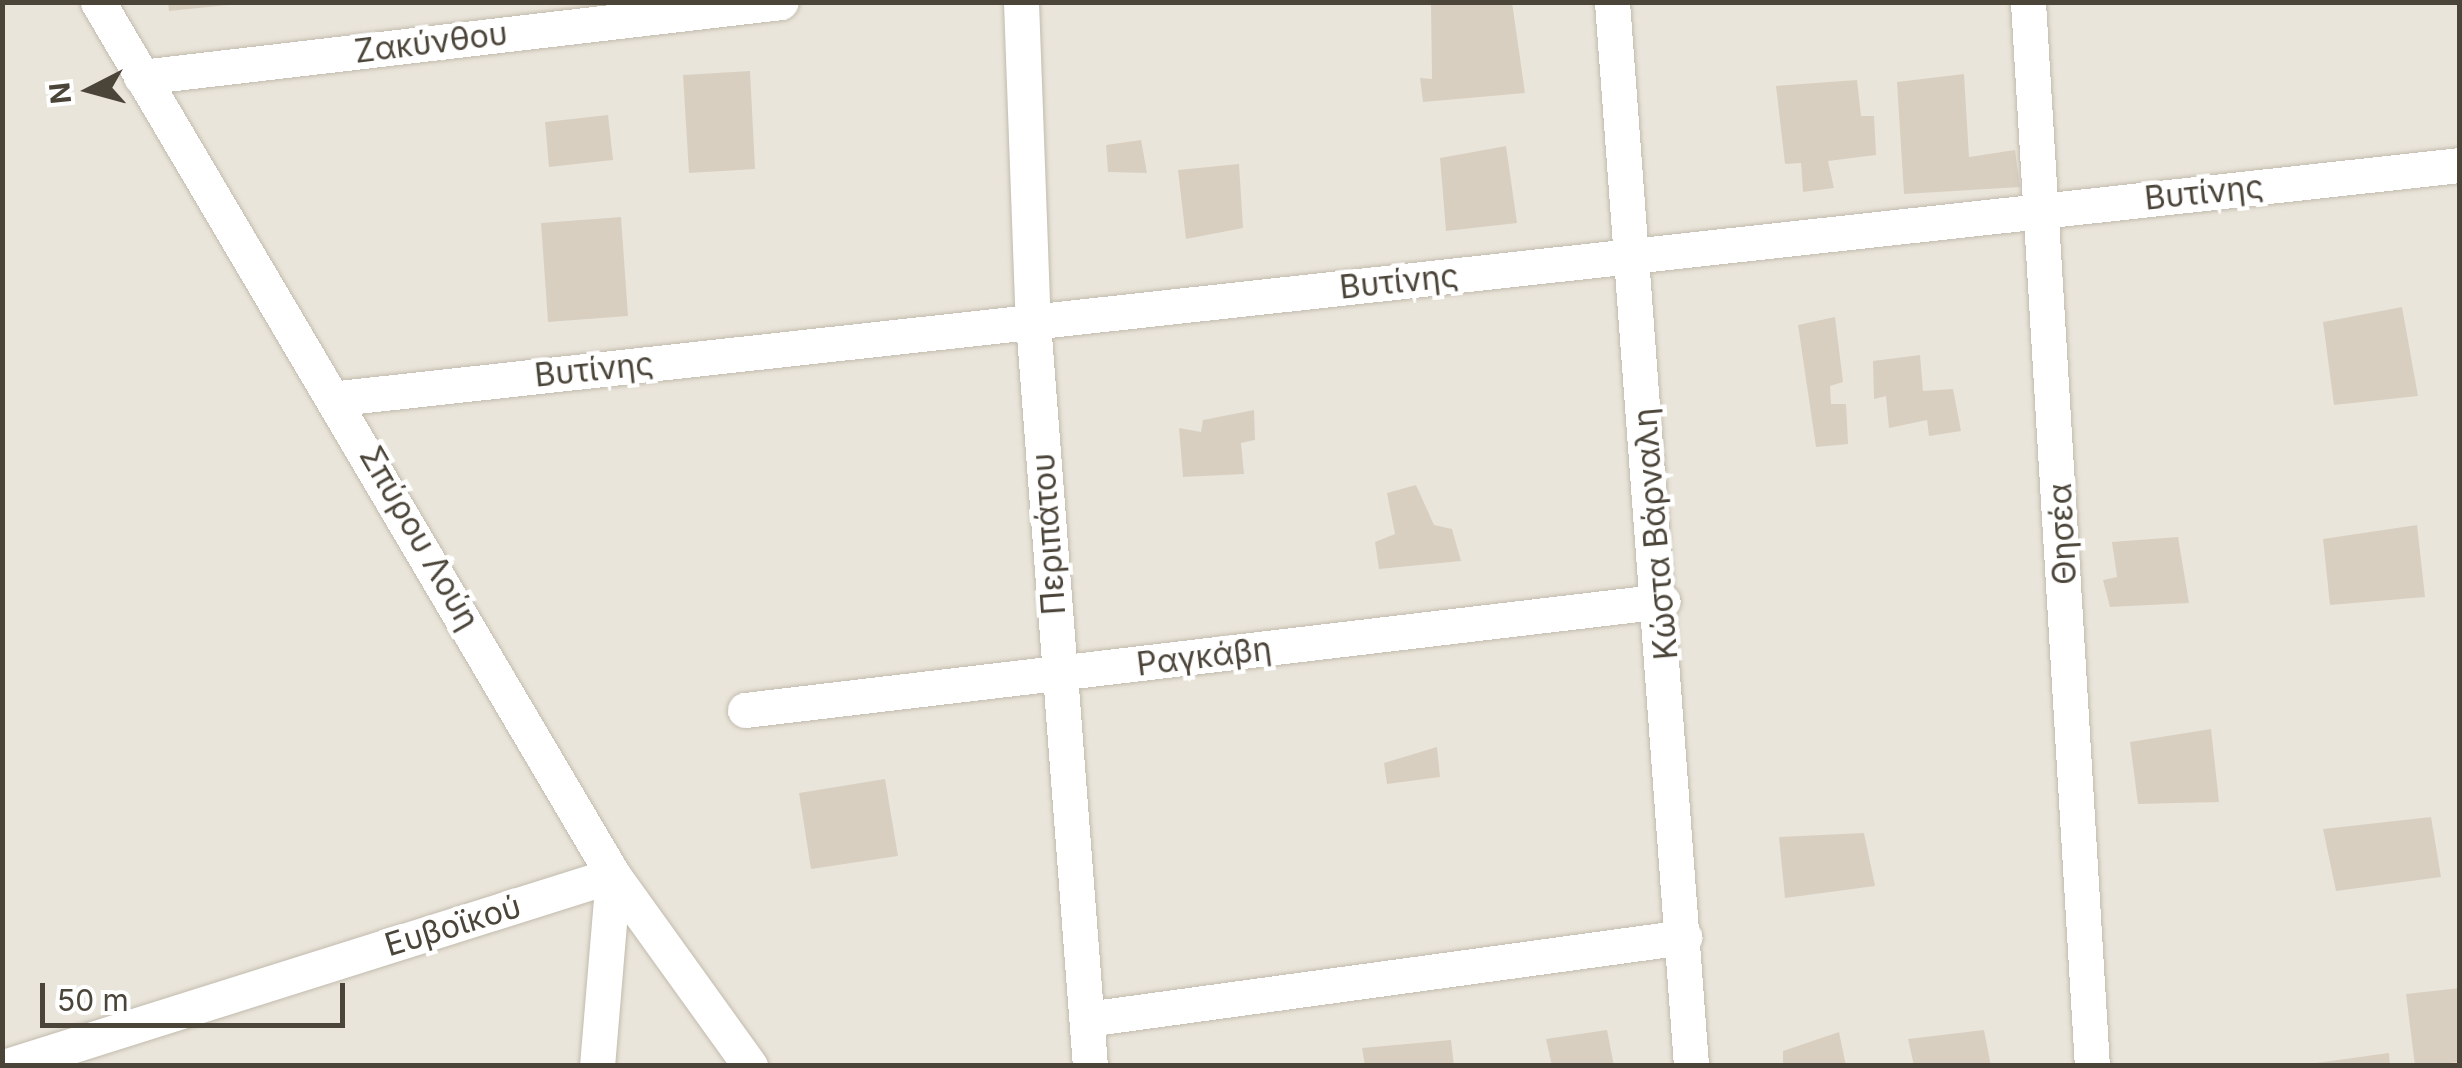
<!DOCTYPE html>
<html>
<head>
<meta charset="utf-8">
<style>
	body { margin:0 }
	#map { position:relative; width:2462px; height:1068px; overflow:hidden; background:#f6f3ec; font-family:Inter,sans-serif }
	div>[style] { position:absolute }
	.residential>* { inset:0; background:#eae5da }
	.building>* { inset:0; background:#d8cfc1 }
	.roads { filter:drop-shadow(0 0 2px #c2bbae) drop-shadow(0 0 2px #c2bbae) }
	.street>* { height:35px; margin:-17.5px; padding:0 17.5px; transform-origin:17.5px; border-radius:17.5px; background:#fff }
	span { translate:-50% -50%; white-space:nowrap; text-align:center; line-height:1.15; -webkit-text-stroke:9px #fff; paint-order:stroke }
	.street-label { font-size:32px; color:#4b4439 }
	.frame { position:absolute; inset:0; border:5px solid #4b4439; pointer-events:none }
	.north { position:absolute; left:40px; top:40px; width:100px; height:100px; -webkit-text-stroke:8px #fff; paint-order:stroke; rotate:264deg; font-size:28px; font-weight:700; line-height:40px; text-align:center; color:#4b4439 }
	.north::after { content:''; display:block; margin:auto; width:35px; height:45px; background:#4b4439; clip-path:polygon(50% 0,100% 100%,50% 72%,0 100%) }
	.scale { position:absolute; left:40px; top:983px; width:305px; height:45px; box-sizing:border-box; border:5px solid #4b4439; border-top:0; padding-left:12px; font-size:30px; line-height:35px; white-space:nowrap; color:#4b4439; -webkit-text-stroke:8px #fff; paint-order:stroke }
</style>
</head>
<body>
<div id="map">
	<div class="residential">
		<i style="clip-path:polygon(3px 3px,2459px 3px,2459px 1065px,3px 1065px)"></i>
	</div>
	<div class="building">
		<i style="clip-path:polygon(168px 2px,227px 2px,228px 5px,169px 11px)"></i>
		<i style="clip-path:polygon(1512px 2px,1525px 93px,1423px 102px,1420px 78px,1432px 79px,1431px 5px)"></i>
		<i style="clip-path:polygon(750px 71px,755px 169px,689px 173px,683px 75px)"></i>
		<i style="clip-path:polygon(1964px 74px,1969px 157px,2015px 150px,2020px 187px,1904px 194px,1897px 82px)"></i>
		<i style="clip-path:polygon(1857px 80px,1861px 116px,1874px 116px,1876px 155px,1828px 161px,1834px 188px,1803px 192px,1801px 163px,1785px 164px,1776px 86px)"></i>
		<i style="clip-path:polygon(608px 115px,613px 160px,549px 167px,545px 122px)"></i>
		<i style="clip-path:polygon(1141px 140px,1147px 173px,1108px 172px,1106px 145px)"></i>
		<i style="clip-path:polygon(1506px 146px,1517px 223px,1446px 231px,1440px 158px)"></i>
		<i style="clip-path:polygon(1239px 164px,1243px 228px,1186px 239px,1178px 170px)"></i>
		<i style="clip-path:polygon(621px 217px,628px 316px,548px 322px,541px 223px)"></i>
		<i style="clip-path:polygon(2402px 307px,2418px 396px,2334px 405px,2323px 322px)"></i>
		<i style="clip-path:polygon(1835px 317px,1843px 382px,1830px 386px,1831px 404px,1846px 404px,1848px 444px,1816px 447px,1798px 325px)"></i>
		<i style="clip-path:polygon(1920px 355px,1923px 391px,1953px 389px,1961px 431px,1929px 436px,1927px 420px,1889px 428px,1886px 396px,1874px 399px,1873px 361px)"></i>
		<i style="clip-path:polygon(1254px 410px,1255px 440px,1241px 443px,1244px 474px,1183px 477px,1179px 428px,1201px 432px,1203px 420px)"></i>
		<i style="clip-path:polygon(1416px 485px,1434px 525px,1452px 529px,1461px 561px,1379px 569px,1375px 542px,1395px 534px,1387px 493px)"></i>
		<i style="clip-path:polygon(2417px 525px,2425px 597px,2330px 605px,2323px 539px)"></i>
		<i style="clip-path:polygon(2178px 537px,2189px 603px,2110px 607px,2103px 580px,2117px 577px,2112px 542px)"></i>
		<i style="clip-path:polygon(2211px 729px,2219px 802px,2138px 804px,2130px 742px)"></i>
		<i style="clip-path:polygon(1437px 747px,1440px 777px,1387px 784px,1384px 763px)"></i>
		<i style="clip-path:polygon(885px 779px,898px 856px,811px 869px,799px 793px)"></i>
		<i style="clip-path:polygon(2431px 817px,2441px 877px,2336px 891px,2323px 829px)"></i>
		<i style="clip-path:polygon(1864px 833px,1875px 886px,1785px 898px,1779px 837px)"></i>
		<i style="clip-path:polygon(2460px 988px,2460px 1062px,2415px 1066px,2406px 994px)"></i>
		<i style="clip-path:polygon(1607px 1030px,1614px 1066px,1552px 1066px,1546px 1039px)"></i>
		<i style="clip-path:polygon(1984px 1030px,1991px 1066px,1914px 1066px,1908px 1039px)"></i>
		<i style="clip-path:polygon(1839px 1032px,1846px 1066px,1783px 1066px,1783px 1051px)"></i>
		<i style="clip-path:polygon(1451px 1040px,1454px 1066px,1365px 1066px,1362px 1048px)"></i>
		<i style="clip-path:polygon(2389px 1053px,2390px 1066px,2316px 1066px,2316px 1063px)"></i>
	</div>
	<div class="roads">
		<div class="street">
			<i style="left:98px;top:2px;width:1014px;rotate:59.46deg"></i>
			<i style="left:613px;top:875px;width:235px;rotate:54.3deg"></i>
			<i style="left:1021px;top:2px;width:320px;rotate:87.9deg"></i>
			<i style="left:1033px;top:322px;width:746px;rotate:85.62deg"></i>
			<i style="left:1612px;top:2px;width:1067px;rotate:85.75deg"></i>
			<i style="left:2028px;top:2px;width:1066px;rotate:86.56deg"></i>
			<i style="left:141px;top:77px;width:644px;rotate:-6.68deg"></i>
			<i style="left:339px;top:398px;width:2134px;rotate:-6.27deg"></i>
			<i style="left:745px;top:710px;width:924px;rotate:-6.77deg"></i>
			<i style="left:1087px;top:1019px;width:603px;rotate:-7.82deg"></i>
			<i style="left:7px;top:1066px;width:635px;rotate:-17.49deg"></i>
			<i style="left:597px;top:1066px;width:192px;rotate:-85.2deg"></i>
		</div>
	</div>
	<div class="street-label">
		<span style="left:431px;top:43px;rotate:-7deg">Ζακύνθου</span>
		<span style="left:2204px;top:193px;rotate:-6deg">Βυτίνης</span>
		<span style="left:1399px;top:282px;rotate:-6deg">Βυτίνης</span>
		<span style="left:594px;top:370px;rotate:-6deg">Βυτίνης</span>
		<span style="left:1049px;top:534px;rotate:-94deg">Περιπάτου</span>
		<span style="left:1656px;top:534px;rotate:-95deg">Κώστα Βάρναλη</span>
		<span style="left:2063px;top:534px;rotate:-93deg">Θησέα</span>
		<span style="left:419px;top:538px;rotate:60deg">Σπύρου Λούη</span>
		<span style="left:1204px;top:657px;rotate:-7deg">Ραγκάβη</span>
		<span style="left:453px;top:926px;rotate:-17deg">Ευβοϊκού</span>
	</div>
	<div class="frame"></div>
	<div class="north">N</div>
	<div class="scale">50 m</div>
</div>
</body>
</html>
